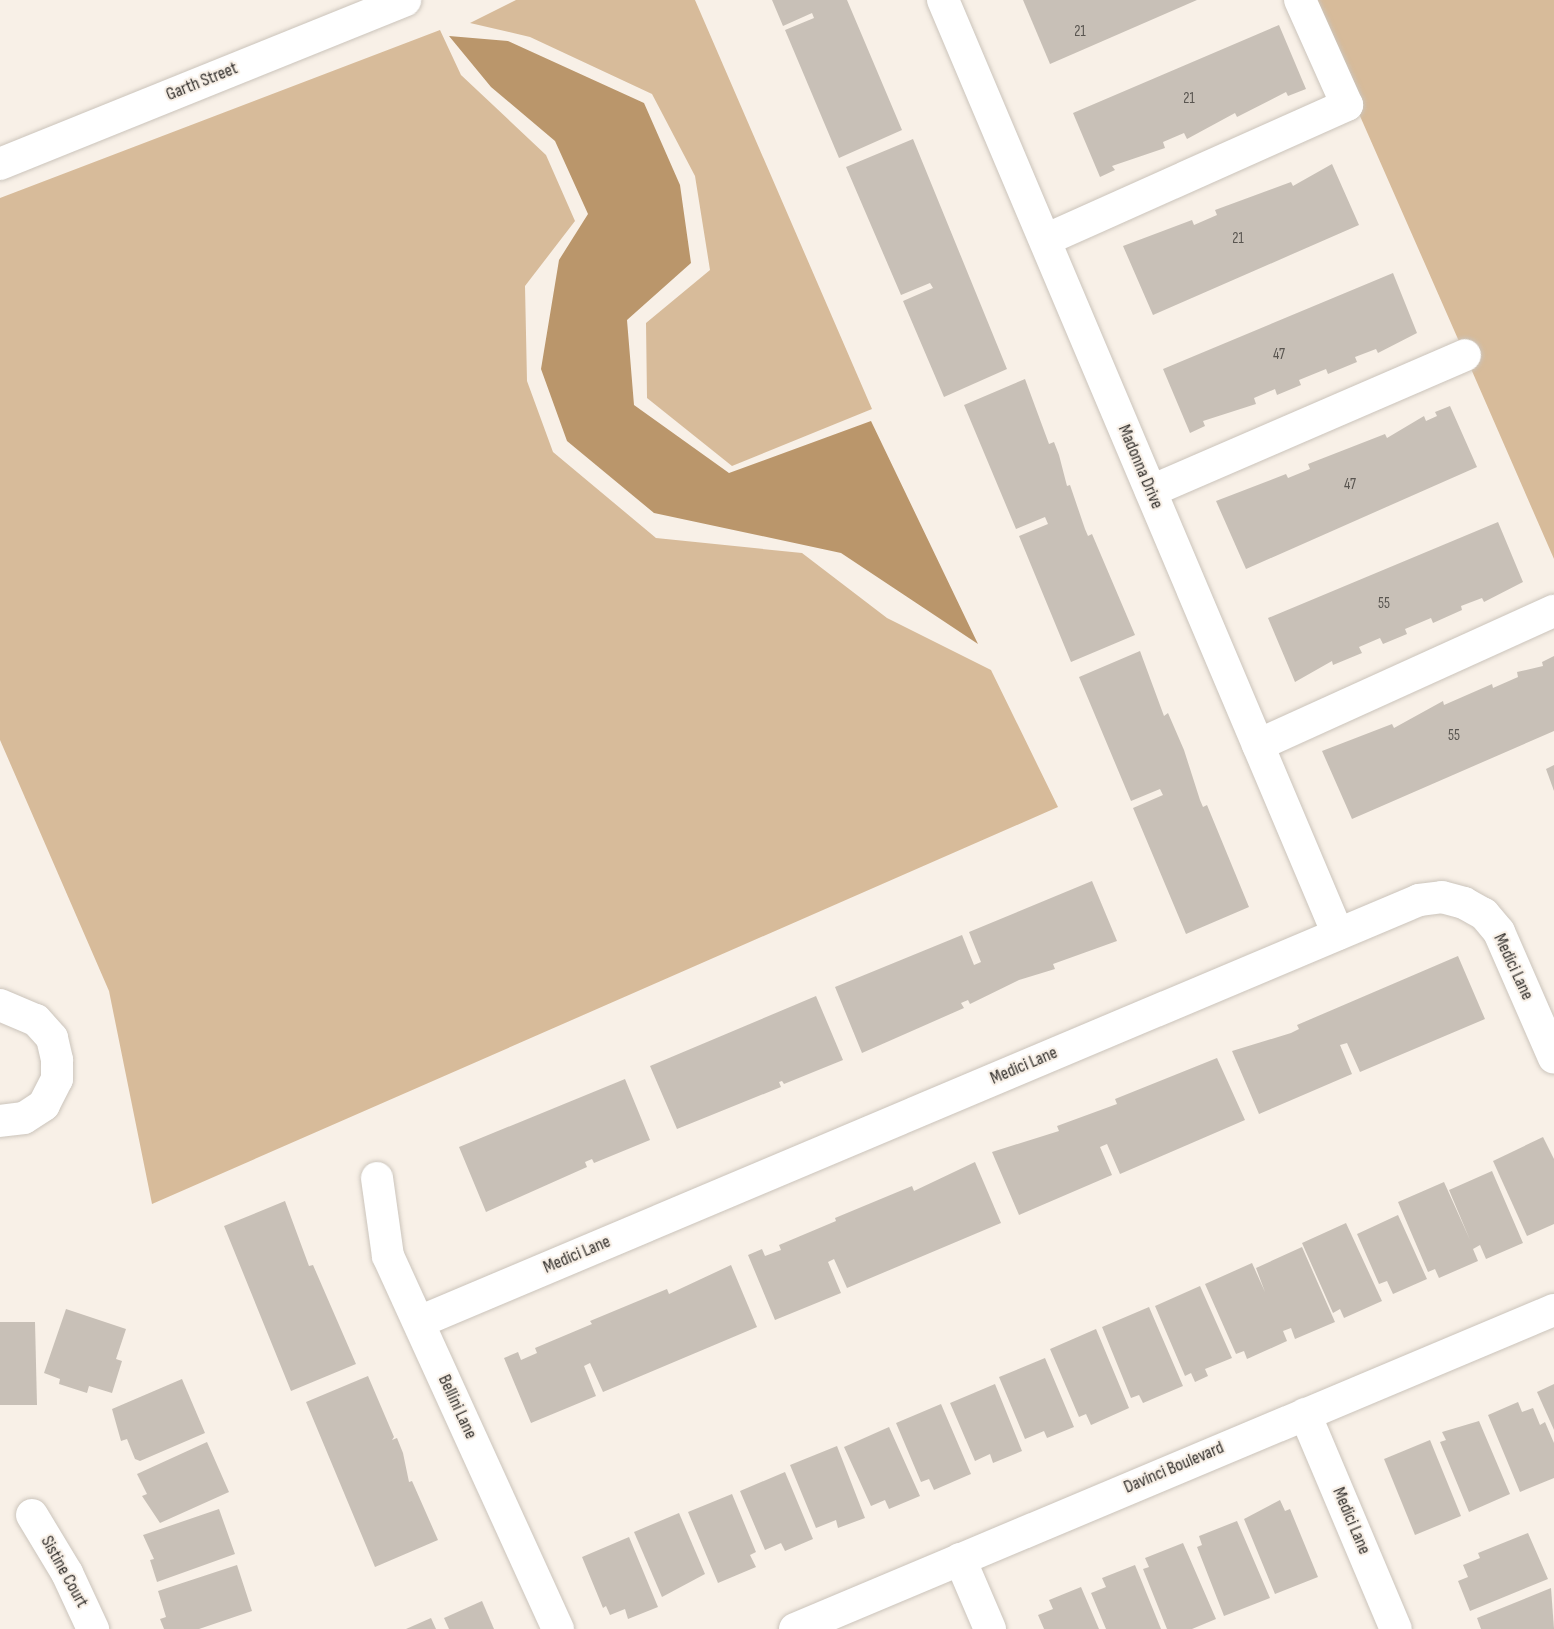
<!DOCTYPE html>
<html>
<head>
<meta charset="utf-8">
<style>
	body { margin:0 }
	#map { position:relative; width:1554px; height:1629px; overflow:hidden; background:#f8f0e7; font-family:"Sofia Sans Condensed",sans-serif }
	div>[style] { position:absolute }
	.green>* { inset:0; background:#d7bb9a }
	.water>* { inset:0; background:#ba966b }
	.building>* { inset:0; background:#c8c0b7 }
	.roads { filter:drop-shadow(0 0 2px #cbc4bb) drop-shadow(0 0 2px #cbc4bb) }
	.minor>* { height:32px; margin:-16px; padding:0 16px; transform-origin:16px; border-radius:16px; background:#fff }
	span { translate:-50% -50%; white-space:nowrap; text-align:center; line-height:1.15; -webkit-text-stroke:4.5px #f8f0e7; paint-order:stroke }
	.number-label { font-size:15px; color:#595550 }
	.number-label span { -webkit-text-stroke-width:0 }
	.street-label { font-size:18px; color:#34312e }
</style>
</head>
<body>
<div id="map">
	<div class="green">
		<i style="clip-path:polygon(516px 0,695px 0,872px 409px,732px 466px,647px 398px,646px 323px,710px 270px,695px 176px,652px 94px,530px 37px,470px 23px)"></i>
		<i style="clip-path:polygon(1309px 0,1554px 0,1554px 559px,1465px 355px)"></i>
		<i style="clip-path:polygon(440px 30px,461px 75px,546px 155px,575px 221px,525px 286px,527px 381px,553px 452px,656px 538px,802px 553px,887px 618px,991px 670px,1058px 807px,152px 1204px,109px 991px,0 740px,0 198px)"></i>
	</div>
	<div class="water">
		<i style="clip-path:polygon(449px 36px,508px 41px,644px 103px,680px 185px,691px 263px,627px 320px,634px 405px,729px 473px,871px 421px,978px 644px,841px 553px,654px 513px,567px 441px,541px 369px,559px 260px,588px 214px,555px 141px,491px 87px)"></i>
	</div>
	<div class="building">
		<i style="clip-path:polygon(772px 0,847px 0,902px 130px,839px 158px,785px 30px,814px 18px,812px 13px,783px 26px)"></i>
		<i style="clip-path:polygon(1023px 0,1197px 0,1050px 64px)"></i>
		<i style="clip-path:polygon(1279px 25px,1306px 89px,1288px 96px,1286px 92px,1237px 117px,1235px 113px,1187px 139px,1184px 133px,1163px 142px,1165px 148px,1112px 166px,1115px 170px,1100px 177px,1073px 113px)"></i>
		<i style="clip-path:polygon(913px 139px,1007px 369px,944px 397px,903px 301px,933px 288px,930px 283px,901px 295px,846px 167px)"></i>
		<i style="clip-path:polygon(1332px 164px,1359px 225px,1153px 315px,1123px 246px,1192px 220px,1194px 225px,1217px 215px,1215px 210px,1291px 182px,1293px 186px)"></i>
		<i style="clip-path:polygon(1393px 273px,1417px 333px,1378px 353px,1376px 349px,1355px 357px,1357px 362px,1328px 374px,1326px 369px,1299px 380px,1301px 385px,1277px 395px,1275px 389px,1254px 398px,1256px 404px,1203px 421px,1205px 426px,1190px 433px,1163px 369px)"></i>
		<i style="clip-path:polygon(1025px 379px,1049px 444px,1054px 442px,1059px 455px,1067px 486px,1070px 485px,1085px 529px,1088px 536px,1092px 534px,1135px 635px,1071px 662px,1019px 536px,1048px 524px,1045px 517px,1016px 529px,964px 405px)"></i>
		<i style="clip-path:polygon(1450px 406px,1477px 467px,1246px 569px,1216px 501px,1286px 474px,1288px 478px,1310px 469px,1308px 464px,1385px 434px,1387px 438px,1424px 416px,1426px 421px,1437px 416px,1435px 412px)"></i>
		<i style="clip-path:polygon(1498px 522px,1523px 582px,1484px 602px,1482px 598px,1461px 606px,1462px 610px,1433px 623px,1431px 618px,1405px 629px,1407px 634px,1383px 644px,1380px 638px,1359px 647px,1362px 653px,1333px 665px,1332px 661px,1295px 682px,1268px 618px)"></i>
		<i style="clip-path:polygon(1140px 651px,1164px 716px,1168px 713px,1184px 750px,1200px 800px,1203px 807px,1207px 805px,1249px 907px,1186px 934px,1133px 808px,1163px 795px,1160px 789px,1131px 801px,1079px 677px)"></i>
		<i style="clip-path:polygon(1554px 656px,1554px 731px,1352px 819px,1322px 751px,1392px 724px,1394px 728px,1443px 701px,1444px 705px,1492px 684px,1493px 688px,1518px 677px,1517px 672px,1543px 666px,1542px 662px)"></i>
		<i style="clip-path:polygon(1554px 765px,1554px 791px,1546px 769px)"></i>
		<i style="clip-path:polygon(1092px 881px,1117px 941px,1053px 964px,1055px 969px,1019px 980px,970px 1004px,968px 1000px,961px 1003px,964px 1008px,862px 1053px,835px 987px,962px 935px,974px 965px,981px 962px,969px 932px)"></i>
		<i style="clip-path:polygon(1458px 956px,1485px 1019px,1360px 1072px,1347px 1043px,1340px 1045px,1352px 1074px,1259px 1114px,1232px 1051px,1291px 1033px,1299px 1029px,1297px 1025px)"></i>
		<i style="clip-path:polygon(816px 996px,843px 1060px,784px 1084px,782px 1081px,779px 1082px,781px 1087px,677px 1129px,650px 1066px)"></i>
		<i style="clip-path:polygon(1217px 1058px,1245px 1120px,1120px 1174px,1107px 1144px,1100px 1147px,1112px 1175px,1019px 1215px,992px 1152px,1059px 1131px,1057px 1126px,1117px 1104px,1115px 1099px)"></i>
		<i style="clip-path:polygon(625px 1079px,650px 1140px,594px 1163px,592px 1159px,585px 1162px,587px 1167px,486px 1212px,459px 1147px)"></i>
		<i style="clip-path:polygon(1543px 1137px,1554px 1159px,1554px 1224px,1527px 1236px,1493px 1161px)"></i>
		<i style="clip-path:polygon(975px 1162px,1001px 1223px,847px 1288px,834px 1259px,828px 1262px,841px 1293px,775px 1320px,748px 1255px,762px 1249px,765px 1256px,781px 1250px,779px 1245px,836px 1221px,835px 1218px,912px 1186px,914px 1191px)"></i>
		<i style="clip-path:polygon(1492px 1171px,1523px 1243px,1486px 1259px,1480px 1245px,1473px 1249px,1478px 1261px,1439px 1278px,1435px 1269px,1428px 1272px,1398px 1202px,1444px 1182px,1470px 1240px,1449px 1190px)"></i>
		<i style="clip-path:polygon(285px 1201px,309px 1266px,313px 1265px,356px 1364px,291px 1391px,224px 1226px)"></i>
		<i style="clip-path:polygon(1398px 1215px,1427px 1279px,1393px 1294px,1387px 1281px,1379px 1284px,1357px 1234px)"></i>
		<i style="clip-path:polygon(1346px 1223px,1382px 1301px,1344px 1318px,1340px 1309px,1333px 1313px,1302px 1243px)"></i>
		<i style="clip-path:polygon(1302px 1247px,1335px 1322px,1295px 1339px,1291px 1328px,1283px 1331px,1287px 1341px,1247px 1359px,1244px 1351px,1236px 1354px,1205px 1284px,1252px 1263px,1265px 1292px,1256px 1268px)"></i>
		<i style="clip-path:polygon(731px 1265px,757px 1327px,603px 1392px,590px 1363px,584px 1366px,596px 1396px,531px 1423px,504px 1358px,518px 1352px,521px 1360px,537px 1353px,535px 1348px,592px 1324px,590px 1321px,667px 1289px,669px 1294px)"></i>
		<i style="clip-path:polygon(1200px 1286px,1232px 1358px,1205px 1369px,1208px 1376px,1195px 1382px,1191px 1373px,1185px 1376px,1155px 1306px)"></i>
		<i style="clip-path:polygon(1149px 1307px,1183px 1386px,1143px 1403px,1139px 1395px,1131px 1398px,1102px 1327px)"></i>
		<i style="clip-path:polygon(66px 1309px,126px 1329px,116px 1359px,122px 1361px,112px 1393px,89px 1386px,87px 1393px,59px 1384px,60px 1379px,44px 1373px)"></i>
		<i style="clip-path:polygon(0 1322px,35px 1322px,37px 1405px,0 1405px)"></i>
		<i style="clip-path:polygon(1096px 1329px,1129px 1408px,1091px 1425px,1086px 1414px,1079px 1417px,1050px 1349px)"></i>
		<i style="clip-path:polygon(1045px 1358px,1074px 1427px,1047px 1438px,1044px 1431px,1025px 1439px,999px 1377px)"></i>
		<i style="clip-path:polygon(368px 1376px,394px 1437px,392px 1440px,397px 1438px,403px 1453px,409px 1482px,412px 1481px,438px 1540px,375px 1567px,306px 1402px)"></i>
		<i style="clip-path:polygon(182px 1379px,205px 1433px,140px 1461px,135px 1459px,127px 1439px,121px 1441px,112px 1409px)"></i>
		<i style="clip-path:polygon(995px 1384px,1022px 1451px,993px 1463px,990px 1454px,975px 1461px,950px 1403px)"></i>
		<i style="clip-path:polygon(1554px 1384px,1554px 1430px,1537px 1392px)"></i>
		<i style="clip-path:polygon(1518px 1402px,1522px 1412px,1533px 1408px,1540px 1425px,1545px 1422px,1554px 1443px,1554px 1478px,1520px 1492px,1488px 1415px)"></i>
		<i style="clip-path:polygon(941px 1404px,971px 1474px,934px 1490px,929px 1479px,921px 1482px,896px 1423px)"></i>
		<i style="clip-path:polygon(1479px 1421px,1510px 1494px,1469px 1512px,1440px 1442px,1446px 1440px,1442px 1432px)"></i>
		<i style="clip-path:polygon(889px 1427px,920px 1496px,889px 1509px,885px 1500px,871px 1506px,844px 1447px)"></i>
		<i style="clip-path:polygon(1430px 1440px,1461px 1516px,1415px 1535px,1384px 1459px)"></i>
		<i style="clip-path:polygon(207px 1442px,229px 1492px,160px 1523px,142px 1496px,147px 1494px,137px 1474px)"></i>
		<i style="clip-path:polygon(837px 1446px,865px 1518px,838px 1528px,836px 1520px,816px 1528px,790px 1465px)"></i>
		<i style="clip-path:polygon(785px 1472px,813px 1539px,785px 1551px,781px 1543px,765px 1550px,740px 1491px)"></i>
		<i style="clip-path:polygon(732px 1494px,756px 1552px,750px 1555px,756px 1567px,718px 1583px,688px 1512px)"></i>
		<i style="clip-path:polygon(1280px 1500px,1285px 1511px,1290px 1509px,1318px 1577px,1275px 1594px,1244px 1519px)"></i>
		<i style="clip-path:polygon(219px 1509px,235px 1554px,157px 1582px,150px 1560px,154px 1559px,143px 1535px)"></i>
		<i style="clip-path:polygon(679px 1513px,705px 1574px,662px 1597px,634px 1532px)"></i>
		<i style="clip-path:polygon(1237px 1521px,1270px 1598px,1224px 1616px,1197px 1547px,1202px 1545px,1199px 1536px)"></i>
		<i style="clip-path:polygon(1528px 1533px,1548px 1579px,1470px 1611px,1458px 1581px,1468px 1577px,1463px 1565px,1480px 1558px,1478px 1553px)"></i>
		<i style="clip-path:polygon(629px 1537px,658px 1607px,628px 1619px,625px 1609px,610px 1615px,606px 1606px,603px 1608px,582px 1557px)"></i>
		<i style="clip-path:polygon(1183px 1543px,1216px 1619px,1192px 1629px,1167px 1629px,1143px 1569px,1149px 1567px,1145px 1558px)"></i>
		<i style="clip-path:polygon(237px 1565px,252px 1611px,199px 1629px,164px 1629px,160px 1619px,166px 1617px,158px 1591px)"></i>
		<i style="clip-path:polygon(1135px 1565px,1161px 1629px,1106px 1629px,1091px 1593px,1106px 1587px,1102px 1578px)"></i>
		<i style="clip-path:polygon(1081px 1587px,1099px 1629px,1044px 1629px,1038px 1615px,1053px 1609px,1049px 1600px)"></i>
		<i style="clip-path:polygon(1551px 1588px,1554px 1629px,1481px 1629px,1477px 1618px)"></i>
		<i style="clip-path:polygon(482px 1601px,494px 1629px,449px 1629px,444px 1618px)"></i>
		<i style="clip-path:polygon(431px 1618px,436px 1629px,406px 1629px)"></i>
	</div>
	<div class="roads">
		<div class="minor">
			<i style="left:943px;top:0;width:1014px;rotate:67.08deg"></i>
			<i style="left:0;top:164px;width:437px;rotate:-22deg"></i>
			<i style="left:1045px;top:240px;width:331px;rotate:-24.1deg"></i>
			<i style="left:1347px;top:105px;width:115px;rotate:-114.1deg"></i>
			<i style="left:1151px;top:491px;width:342px;rotate:-23.4deg"></i>
			<i style="left:1258px;top:745px;width:325px;rotate:-24.4deg"></i>
			<i style="left:0;top:1005px;width:39px;rotate:23deg"></i>
			<i style="left:36px;top:1020px;width:24px;rotate:48deg"></i>
			<i style="left:52px;top:1038px;width:23px;rotate:77deg"></i>
			<i style="left:57px;top:1060px;width:19px;rotate:90deg"></i>
			<i style="left:57px;top:1079px;width:29px;rotate:117deg"></i>
			<i style="left:44px;top:1105px;width:24px;rotate:147deg"></i>
			<i style="left:24px;top:1118px;width:24px;rotate:173deg"></i>
			<i style="left:377px;top:1178px;width:79px;rotate:82deg"></i>
			<i style="left:388px;top:1256px;width:410px;rotate:65.5deg"></i>
			<i style="left:419px;top:1322px;width:1085px;rotate:-22.88deg"></i>
			<i style="left:1419px;top:900px;width:23px;rotate:-7deg"></i>
			<i style="left:1442px;top:897px;width:23px;rotate:15deg"></i>
			<i style="left:1464px;top:903px;width:23px;rotate:29deg"></i>
			<i style="left:1484px;top:914px;width:23px;rotate:50deg"></i>
			<i style="left:1499px;top:932px;width:137px;rotate:66.4deg"></i>
			<i style="left:1305px;top:1414px;width:233px;rotate:67.1deg"></i>
			<i style="left:32px;top:1515px;width:68px;rotate:58.9deg"></i>
			<i style="left:67px;top:1573px;width:62px;rotate:65.1deg"></i>
			<i style="left:960px;top:1559px;width:76px;rotate:66.8deg"></i>
			<i style="left:795px;top:1629px;width:823px;rotate:-22.8deg"></i>
		</div>
	</div>
	<div class="number-label">
		<span style="left:1080px;top:32px">21</span>
		<span style="left:1189px;top:99px">21</span>
		<span style="left:1238px;top:239px">21</span>
		<span style="left:1279px;top:355px">47</span>
		<span style="left:1350px;top:485px">47</span>
		<span style="left:1384px;top:604px">55</span>
		<span style="left:1454px;top:736px">55</span>
	</div>
	<div class="street-label">
		<span style="left:202px;top:82px;rotate:-22deg">Garth Street</span>
		<span style="left:1140px;top:467px;rotate:67deg">Madonna Drive</span>
		<span style="left:1513px;top:967px;rotate:65deg">Medici Lane</span>
		<span style="left:1024px;top:1066px;rotate:-23deg">Medici Lane</span>
		<span style="left:577px;top:1255px;rotate:-23deg">Medici Lane</span>
		<span style="left:457px;top:1407px;rotate:65deg">Bellini Lane</span>
		<span style="left:1174px;top:1468px;rotate:-23deg">Davinci Boulevard</span>
		<span style="left:1351px;top:1521px;rotate:67deg">Medici Lane</span>
		<span style="left:64px;top:1572px;rotate:61deg">Sistine Court</span>
	</div>
</div>
</body>
</html>
